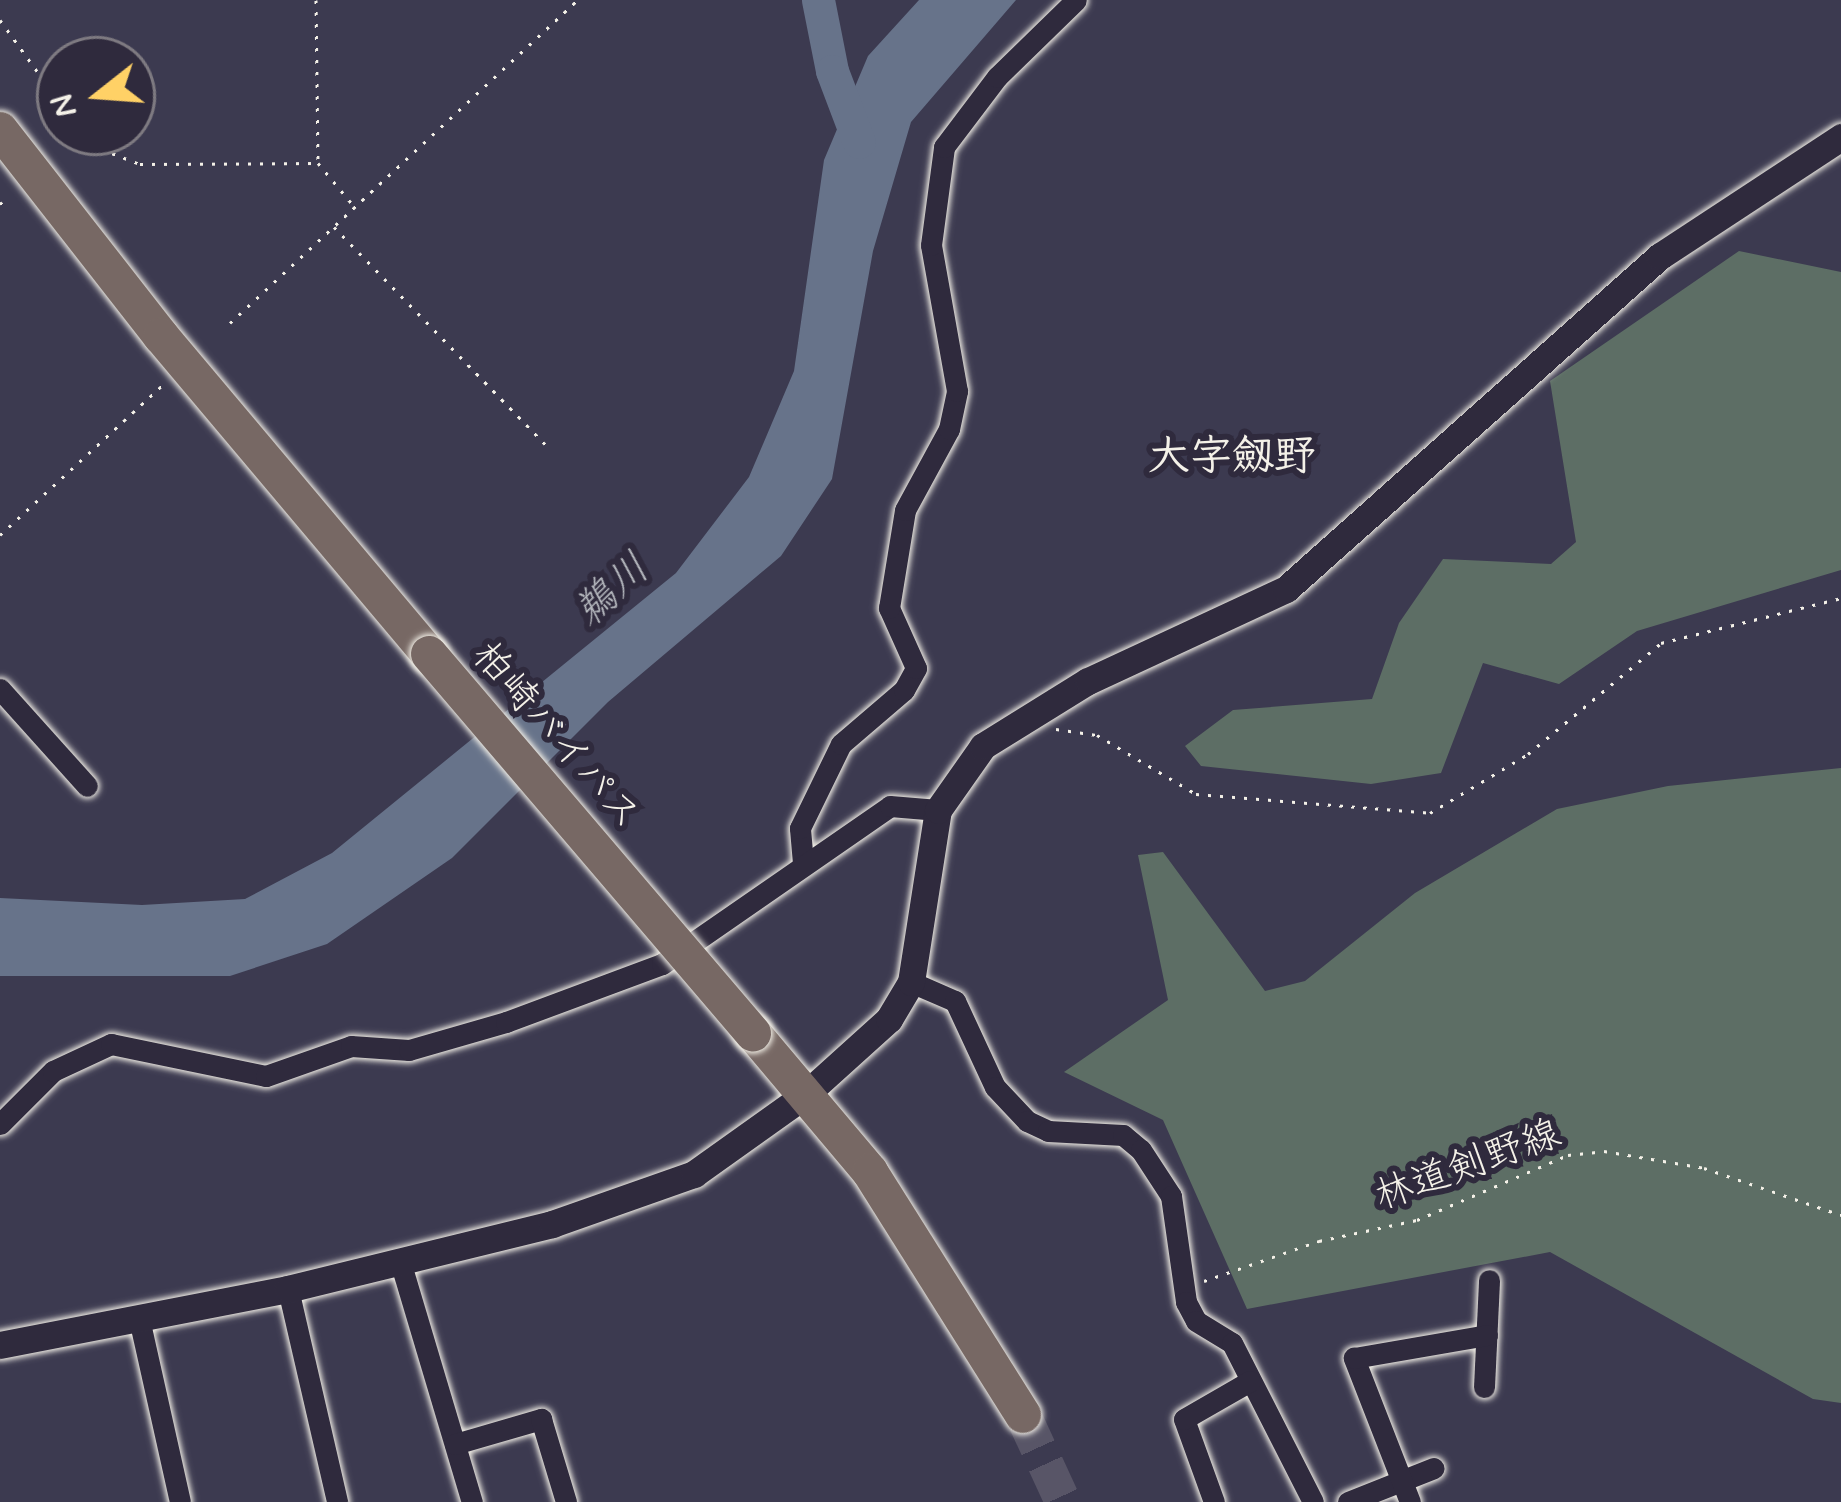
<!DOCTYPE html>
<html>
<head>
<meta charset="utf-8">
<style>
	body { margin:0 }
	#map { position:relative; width:1841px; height:1502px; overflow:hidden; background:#3c3a50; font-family:Mynerve,"Klee One",sans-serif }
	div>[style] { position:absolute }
	.green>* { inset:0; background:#5d6e65 }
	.water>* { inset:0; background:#67738a }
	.river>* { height:33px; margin:-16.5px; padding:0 16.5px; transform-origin:16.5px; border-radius:16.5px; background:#67738a }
	.highway-tunnel>* { height:36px; margin-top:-18px; transform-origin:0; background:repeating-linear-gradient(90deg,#585567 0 36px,transparent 0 54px) }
	.path>* { height:3px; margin-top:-1.5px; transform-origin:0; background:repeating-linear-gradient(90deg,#f4f1e8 0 3px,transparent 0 12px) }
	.roads { filter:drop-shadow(0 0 3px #f4f1e8) drop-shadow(0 0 3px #f4f1e8) }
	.street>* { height:21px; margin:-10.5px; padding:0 10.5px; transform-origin:10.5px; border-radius:10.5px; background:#2f2a3d }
	.secondary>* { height:27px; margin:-13.5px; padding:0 13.5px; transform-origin:13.5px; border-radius:13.5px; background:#2f2a3d }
	.highway>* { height:36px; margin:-18px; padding:0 18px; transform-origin:18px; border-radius:18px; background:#776864 }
	.bridges { filter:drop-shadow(0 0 3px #f4f1e8) drop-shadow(0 0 3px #f4f1e8) }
	.highway-bridge>* { height:36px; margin:-18px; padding:0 18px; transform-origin:18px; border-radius:18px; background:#776864 }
	span { translate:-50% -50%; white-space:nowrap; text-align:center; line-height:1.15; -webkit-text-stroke:12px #2f2a3d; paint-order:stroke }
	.street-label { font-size:39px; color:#f4f1e8 }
	.neighbourhood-label { font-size:42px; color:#f4f1e8; font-weight:700 }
	.water-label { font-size:42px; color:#b5b8be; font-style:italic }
	.north { position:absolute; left:36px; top:36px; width:120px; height:120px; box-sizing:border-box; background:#2f2a3d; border:3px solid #7e7a81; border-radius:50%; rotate:253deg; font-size:33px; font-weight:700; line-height:48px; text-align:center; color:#f4f1e8 }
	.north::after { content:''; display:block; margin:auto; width:42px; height:54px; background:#ffd166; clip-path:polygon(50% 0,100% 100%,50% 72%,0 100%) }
</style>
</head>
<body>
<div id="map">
	<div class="green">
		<i style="clip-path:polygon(1739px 251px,1841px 272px,1841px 570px,1637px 631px,1559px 684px,1483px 663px,1441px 773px,1371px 784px,1201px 766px,1185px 746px,1233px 710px,1372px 699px,1399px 623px,1443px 559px,1551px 564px,1576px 542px,1550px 381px)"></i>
		<i style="clip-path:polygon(1841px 768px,1841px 1403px,1813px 1399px,1550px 1252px,1247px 1309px,1163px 1120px,1064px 1072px,1168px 1000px,1138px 855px,1163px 852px,1265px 991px,1305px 981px,1415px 893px,1557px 809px,1668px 786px)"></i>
	</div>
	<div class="water">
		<i style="clip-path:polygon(919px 0,1016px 0,911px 122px,873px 251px,832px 479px,781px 556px,608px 702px,452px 858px,327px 944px,230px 976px,0 976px,0 898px,142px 905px,245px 899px,332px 853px,676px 573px,749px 477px,794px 371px,824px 160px,868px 56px)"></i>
	</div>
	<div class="river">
		<i style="left:818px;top:0;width:72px;rotate:78.8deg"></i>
		<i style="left:832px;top:71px;width:76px;rotate:69.2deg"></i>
	</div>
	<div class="highway-tunnel">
		<i style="left:1023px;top:1415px;width:96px;rotate:65.3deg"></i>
	</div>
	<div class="path">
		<i style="left:316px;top:0;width:163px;rotate:89.3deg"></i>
		<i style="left:318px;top:163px;width:55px;rotate:50.2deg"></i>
		<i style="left:0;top:20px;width:102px;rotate:54.1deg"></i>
		<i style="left:84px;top:132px;width:24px;rotate:45deg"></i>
		<i style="left:101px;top:149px;width:42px;rotate:21deg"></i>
		<i style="left:140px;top:164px;width:178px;rotate:-0.3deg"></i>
		<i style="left:0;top:202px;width:8px;rotate:45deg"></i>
		<i style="left:334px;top:227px;width:304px;rotate:45.8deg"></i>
		<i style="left:230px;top:323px;width:475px;rotate:-42.9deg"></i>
		<i style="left:0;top:535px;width:226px;rotate:-42.7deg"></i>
		<i style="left:1056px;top:729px;width:41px;rotate:8.3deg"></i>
		<i style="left:1097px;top:735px;width:115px;rotate:30.8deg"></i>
		<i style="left:1196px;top:794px;width:235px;rotate:4.6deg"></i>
		<i style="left:1430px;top:813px;width:114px;rotate:-31deg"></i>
		<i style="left:1528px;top:754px;width:173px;rotate:-39.8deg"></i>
		<i style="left:1661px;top:643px;width:186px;rotate:-14deg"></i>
		<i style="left:1204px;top:1281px;width:122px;rotate:-19.2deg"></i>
		<i style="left:1319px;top:1241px;width:100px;rotate:-12.1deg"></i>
		<i style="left:1417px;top:1220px;width:164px;rotate:-23.3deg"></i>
		<i style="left:1568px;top:1155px;width:36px;rotate:-6deg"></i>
		<i style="left:1604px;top:1151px;width:101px;rotate:9.6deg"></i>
		<i style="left:1704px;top:1168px;width:145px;rotate:18.9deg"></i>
	</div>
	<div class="roads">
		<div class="street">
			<i style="left:0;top:689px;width:130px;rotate:48.1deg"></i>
			<i style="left:803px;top:863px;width:35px;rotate:-95deg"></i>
			<i style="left:800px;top:828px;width:93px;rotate:-64deg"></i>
			<i style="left:841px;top:744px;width:83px;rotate:-40.6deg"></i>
			<i style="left:904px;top:690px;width:25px;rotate:-61deg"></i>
			<i style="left:916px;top:668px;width:66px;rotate:-114.2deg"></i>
			<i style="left:889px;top:608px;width:99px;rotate:-80.7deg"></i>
			<i style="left:905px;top:510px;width:92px;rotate:-61.5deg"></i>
			<i style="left:949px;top:429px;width:39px;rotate:-78deg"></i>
			<i style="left:957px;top:391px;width:148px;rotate:-100.1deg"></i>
			<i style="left:931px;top:245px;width:99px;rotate:-82.4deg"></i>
			<i style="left:944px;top:147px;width:88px;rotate:-52.9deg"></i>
			<i style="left:997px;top:77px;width:110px;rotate:-44.3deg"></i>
			<i style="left:911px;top:982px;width:48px;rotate:23.4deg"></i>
			<i style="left:955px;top:1001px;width:95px;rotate:65.1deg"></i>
			<i style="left:995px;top:1087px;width:47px;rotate:46.7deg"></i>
			<i style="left:1027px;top:1121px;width:23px;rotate:25deg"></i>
			<i style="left:1048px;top:1131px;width:75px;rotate:3.1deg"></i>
			<i style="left:1123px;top:1135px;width:23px;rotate:40deg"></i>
			<i style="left:1141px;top:1150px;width:55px;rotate:56.9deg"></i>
			<i style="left:1171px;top:1196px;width:107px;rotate:81.9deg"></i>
			<i style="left:1186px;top:1302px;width:21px;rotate:62deg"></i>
			<i style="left:1196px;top:1321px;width:42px;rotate:31.4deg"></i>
			<i style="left:1232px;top:1343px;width:178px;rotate:63deg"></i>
			<i style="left:0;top:1124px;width:75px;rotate:-45deg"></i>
			<i style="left:53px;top:1071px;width:64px;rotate:-25deg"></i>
			<i style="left:111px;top:1044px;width:158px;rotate:11.7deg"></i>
			<i style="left:266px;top:1076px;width:90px;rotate:-19.4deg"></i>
			<i style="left:351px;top:1046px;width:58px;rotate:3.9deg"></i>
			<i style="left:409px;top:1050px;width:101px;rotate:-16.1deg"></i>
			<i style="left:506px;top:1022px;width:166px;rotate:-20.4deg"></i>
			<i style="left:662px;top:964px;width:277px;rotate:-34.7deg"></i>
			<i style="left:890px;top:806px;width:48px;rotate:4.8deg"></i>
			<i style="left:400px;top:1261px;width:252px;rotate:73.4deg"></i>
			<i style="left:288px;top:1289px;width:219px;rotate:77deg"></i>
			<i style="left:140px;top:1323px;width:183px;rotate:77.4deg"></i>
			<i style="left:1484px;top:1387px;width:107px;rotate:-87.3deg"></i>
			<i style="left:455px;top:1444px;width:90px;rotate:-16.2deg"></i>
			<i style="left:541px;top:1419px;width:87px;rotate:73.2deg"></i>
			<i style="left:1214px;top:1502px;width:88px;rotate:-109.9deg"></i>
			<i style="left:1184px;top:1419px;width:76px;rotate:-29.9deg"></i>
			<i style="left:1348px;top:1502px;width:92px;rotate:-21.6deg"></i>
			<i style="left:1410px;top:1502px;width:155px;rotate:-111.3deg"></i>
			<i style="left:1354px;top:1358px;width:135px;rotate:-9.8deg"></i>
		</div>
		<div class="secondary">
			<i style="left:0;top:1345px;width:293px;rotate:-11deg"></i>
			<i style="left:288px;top:1289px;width:272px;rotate:-13.8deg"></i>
			<i style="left:552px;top:1224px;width:151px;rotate:-19.4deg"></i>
			<i style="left:694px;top:1174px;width:138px;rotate:-35.5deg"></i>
			<i style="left:806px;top:1094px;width:112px;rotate:-42.1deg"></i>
			<i style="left:889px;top:1019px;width:43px;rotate:-59.3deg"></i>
			<i style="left:911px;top:982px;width:174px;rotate:-81.1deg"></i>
			<i style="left:938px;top:810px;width:78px;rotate:-54.9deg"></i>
			<i style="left:983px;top:746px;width:123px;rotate:-31.8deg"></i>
			<i style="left:1088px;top:681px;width:218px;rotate:-24.9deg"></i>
			<i style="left:1286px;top:589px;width:501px;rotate:-41.68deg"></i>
			<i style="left:1660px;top:256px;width:217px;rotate:-33.3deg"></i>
		</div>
		<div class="highway">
			<i style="left:0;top:130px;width:261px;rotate:52deg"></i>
			<i style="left:161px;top:336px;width:416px;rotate:49.9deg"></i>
			<i style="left:753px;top:1033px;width:182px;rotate:49.9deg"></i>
			<i style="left:870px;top:1172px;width:287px;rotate:57.8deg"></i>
		</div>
	</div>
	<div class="bridges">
		<div class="highway-bridge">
			<i style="left:429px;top:654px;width:499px;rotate:49.5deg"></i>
		</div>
	</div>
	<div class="street-label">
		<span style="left:555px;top:737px;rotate:49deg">柏崎バイパス</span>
		<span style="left:1468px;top:1167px;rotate:-20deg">林道剣野線</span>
	</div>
	<div class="neighbourhood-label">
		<span style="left:1232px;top:458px">大字劔野</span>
	</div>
	<div class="water-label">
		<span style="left:613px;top:591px;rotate:-42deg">鵜川</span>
	</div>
	<div class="north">N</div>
</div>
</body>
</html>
